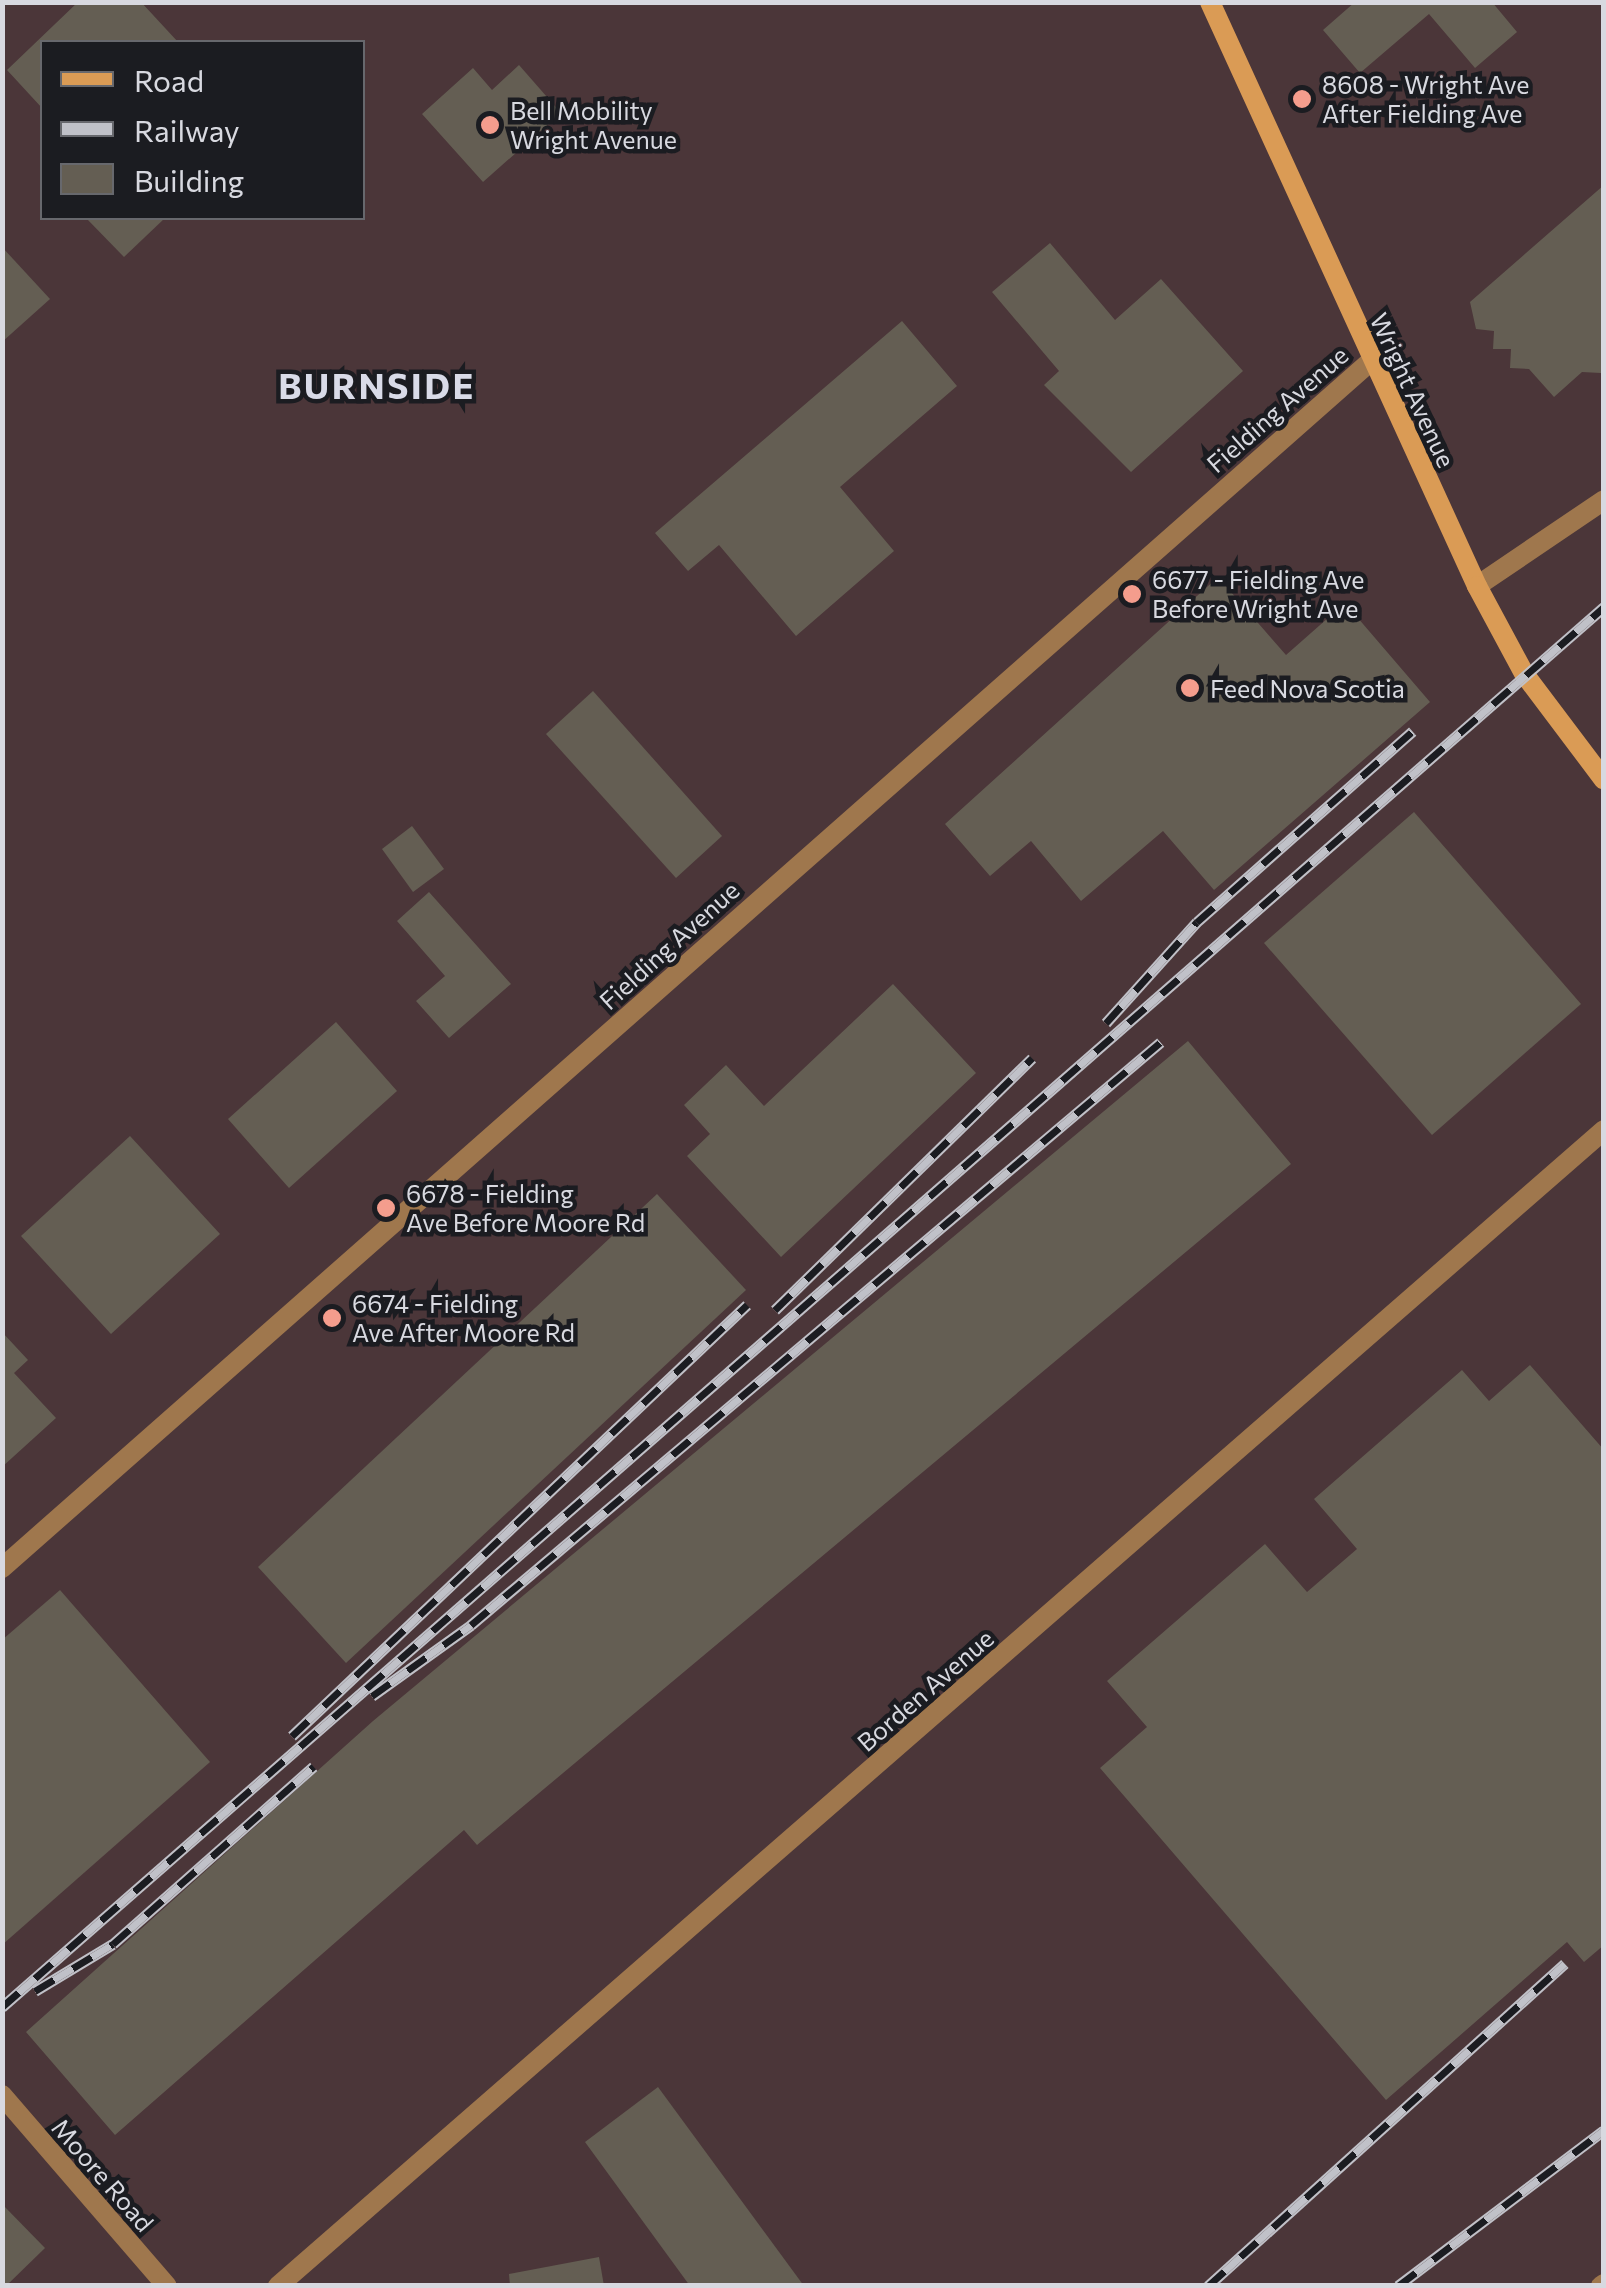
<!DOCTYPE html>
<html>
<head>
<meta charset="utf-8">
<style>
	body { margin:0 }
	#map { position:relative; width:1606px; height:2288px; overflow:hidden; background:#32343e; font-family:Commissioner,sans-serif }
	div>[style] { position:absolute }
	.industrial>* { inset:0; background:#4b3639 }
	.building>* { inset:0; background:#645e53 }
	.minor>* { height:20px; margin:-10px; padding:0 10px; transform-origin:10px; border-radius:10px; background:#9f774d }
	.secondary>* { height:20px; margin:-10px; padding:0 10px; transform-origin:10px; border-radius:10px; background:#da9b55 }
	.rail>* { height:11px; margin-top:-5.5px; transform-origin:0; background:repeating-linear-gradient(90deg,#1b1c21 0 22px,#c0c1c8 0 44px); box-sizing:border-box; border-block:2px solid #c0c1c8 }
	.dots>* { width:28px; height:28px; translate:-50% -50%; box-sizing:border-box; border:5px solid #1b1c21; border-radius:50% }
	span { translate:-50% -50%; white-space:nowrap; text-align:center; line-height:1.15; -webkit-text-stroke:9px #1b1c21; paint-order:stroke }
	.poi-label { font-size:25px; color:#d8d9e0 }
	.left { translate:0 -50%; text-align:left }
	.street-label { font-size:25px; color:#d8d9e0 }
	.district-label { font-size:35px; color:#d9dbe8; font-weight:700; letter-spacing:2.5px }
	.frame { position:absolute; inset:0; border:5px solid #d8d9e0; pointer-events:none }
	.legend { position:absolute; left:40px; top:40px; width:325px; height:180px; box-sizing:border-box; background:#1b1c21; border:2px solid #67686d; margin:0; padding:12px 18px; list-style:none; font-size:30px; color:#d8d9e0 }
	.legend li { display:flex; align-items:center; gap:20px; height:50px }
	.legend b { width:50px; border:2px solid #67686d }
</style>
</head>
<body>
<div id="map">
	<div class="industrial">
		<i style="clip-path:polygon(evenodd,3px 3px,1603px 3px,1603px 2285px,3px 2285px,3px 3px,42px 42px,362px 42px,362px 218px,42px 218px,42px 42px)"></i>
	</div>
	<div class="building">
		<i style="clip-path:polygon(78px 2px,141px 2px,178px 42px,42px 42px,42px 108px,7px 70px)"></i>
		<i style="clip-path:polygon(1355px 2px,1492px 2px,1517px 32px,1475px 68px,1429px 14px,1360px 73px,1323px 30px)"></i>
		<i style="clip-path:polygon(519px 65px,561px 113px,483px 182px,422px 114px,473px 68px,492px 90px)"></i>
		<i style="clip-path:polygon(1604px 185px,1601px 373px,1582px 372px,1554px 397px,1529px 369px,1510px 368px,1511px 349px,1493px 349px,1494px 331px,1476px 329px,1470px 302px)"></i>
		<i style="clip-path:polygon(86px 218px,165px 218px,124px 257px)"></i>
		<i style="clip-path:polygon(1050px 243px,1115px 320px,1161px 279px,1243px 371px,1131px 472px,1044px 385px,1059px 371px,992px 292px)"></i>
		<i style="clip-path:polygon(2px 247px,50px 299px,2px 342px)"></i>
		<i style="clip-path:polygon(902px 321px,957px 386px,840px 487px,894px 551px,796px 636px,719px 545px,688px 571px,655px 533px)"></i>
		<i style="clip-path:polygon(1218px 577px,1286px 655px,1345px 603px,1430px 702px,1214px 890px,1163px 831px,1081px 901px,1031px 841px,990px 876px,945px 824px)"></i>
		<i style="clip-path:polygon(593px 691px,722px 836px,676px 878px,546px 734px)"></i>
		<i style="clip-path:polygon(1414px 812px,1581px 1004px,1432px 1135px,1264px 943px)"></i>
		<i style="clip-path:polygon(412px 826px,444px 869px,413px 892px,382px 849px)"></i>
		<i style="clip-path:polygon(429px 892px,511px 984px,449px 1038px,416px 1001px,445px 976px,397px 921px)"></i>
		<i style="clip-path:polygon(893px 984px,976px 1073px,781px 1257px,687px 1156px,710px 1134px,684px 1105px,726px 1065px,764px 1106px)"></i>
		<i style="clip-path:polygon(336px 1022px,397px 1091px,289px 1188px,228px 1119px)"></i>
		<i style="clip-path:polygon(1188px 1041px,1291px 1164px,477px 1845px,464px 1830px,115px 2135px,26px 2032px,373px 1721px)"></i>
		<i style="clip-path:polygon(130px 1136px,220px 1234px,111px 1334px,21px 1236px)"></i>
		<i style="clip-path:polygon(657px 1194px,746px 1290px,346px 1663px,258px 1567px)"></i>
		<i style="clip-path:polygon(2px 1332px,28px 1360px,14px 1373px,56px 1418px,2px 1467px)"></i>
		<i style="clip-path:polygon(1530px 1365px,1604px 1450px,1604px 1945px,1584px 1962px,1567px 1942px,1386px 2100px,1100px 1768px,1147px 1727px,1107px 1681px,1265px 1544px,1307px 1592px,1357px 1549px,1314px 1499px,1462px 1370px,1489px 1401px)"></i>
		<i style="clip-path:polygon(60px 1590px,210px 1762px,2px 1945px,2px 1640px)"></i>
		<i style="clip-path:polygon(658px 2087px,804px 2286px,690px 2286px,585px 2142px)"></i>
		<i style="clip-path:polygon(2px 2204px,45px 2248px,6px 2286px,2px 2286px)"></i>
		<i style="clip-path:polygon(599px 2257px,604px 2286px,510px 2286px,509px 2274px)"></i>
	</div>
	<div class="minor">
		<i style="left:1477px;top:586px;width:153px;rotate:-34.1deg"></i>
		<i style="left:2px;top:1568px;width:1825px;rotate:-41.4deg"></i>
		<i style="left:2px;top:2095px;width:252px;rotate:49.2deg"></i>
		<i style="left:278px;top:2286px;width:1759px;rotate:-41.08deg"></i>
		<i style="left:1601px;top:2286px;width:4px;rotate:-34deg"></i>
	</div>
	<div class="secondary">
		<i style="left:1210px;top:2px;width:642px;rotate:65.43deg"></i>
		<i style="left:1477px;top:586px;width:101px;rotate:61.7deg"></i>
		<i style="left:1525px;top:675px;width:131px;rotate:53deg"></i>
	</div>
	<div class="rail">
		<i style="left:1106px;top:1023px;width:136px;rotate:-48deg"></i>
		<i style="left:1197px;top:922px;width:288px;rotate:-41.5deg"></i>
		<i style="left:775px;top:1310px;width:360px;rotate:-44.4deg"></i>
		<i style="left:372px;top:1696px;width:122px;rotate:-35.6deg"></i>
		<i style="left:471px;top:1625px;width:903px;rotate:-40.2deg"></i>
		<i style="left:292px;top:1736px;width:627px;rotate:-43.45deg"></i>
		<i style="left:35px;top:1991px;width:91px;rotate:-31.1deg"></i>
		<i style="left:113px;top:1944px;width:268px;rotate:-41.5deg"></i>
		<i style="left:2px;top:2007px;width:2128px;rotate:-41.15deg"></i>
		<i style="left:1208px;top:2286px;width:481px;rotate:-42.1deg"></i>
		<i style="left:1398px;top:2286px;width:258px;rotate:-37.1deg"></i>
	</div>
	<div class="dots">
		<i style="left:1302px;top:99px;background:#f49d8d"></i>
		<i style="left:490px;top:125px;background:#f49d8d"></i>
		<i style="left:1132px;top:594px;background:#f49d8d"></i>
		<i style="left:1190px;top:688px;background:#f49d8d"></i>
		<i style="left:386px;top:1208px;background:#f49d8d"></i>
		<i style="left:332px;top:1318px;background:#f49d8d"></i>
	</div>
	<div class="poi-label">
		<span class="left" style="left:1322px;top:99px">8608 - Wright Ave<br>After Fielding Ave</span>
		<span class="left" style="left:510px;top:125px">Bell Mobility<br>Wright Avenue</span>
		<span class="left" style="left:1152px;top:594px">6677 - Fielding Ave<br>Before Wright Ave</span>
		<span class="left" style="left:1210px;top:688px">Feed Nova Scotia</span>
		<span class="left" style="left:406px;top:1208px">6678 - Fielding<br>Ave Before Moore Rd</span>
		<span class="left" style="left:352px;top:1318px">6674 - Fielding<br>Ave After Moore Rd</span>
	</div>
	<div class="street-label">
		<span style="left:1413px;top:390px;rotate:65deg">Wright Avenue</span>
		<span style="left:1277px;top:409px;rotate:-41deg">Fielding Avenue</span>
		<span style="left:669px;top:945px;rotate:-42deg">Fielding Avenue</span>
		<span style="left:925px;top:1690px;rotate:-41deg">Borden Avenue</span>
		<span style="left:103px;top:2175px;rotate:49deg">Moore Road</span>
	</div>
	<div class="district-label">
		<span style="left:377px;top:385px">BURNSIDE</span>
	</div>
	<div class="frame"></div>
	<ul class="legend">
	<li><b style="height:12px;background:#da9b55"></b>Road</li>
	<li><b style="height:12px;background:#c0c1c8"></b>Railway</li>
	<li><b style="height:28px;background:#645e53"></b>Building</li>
	</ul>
</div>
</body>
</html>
